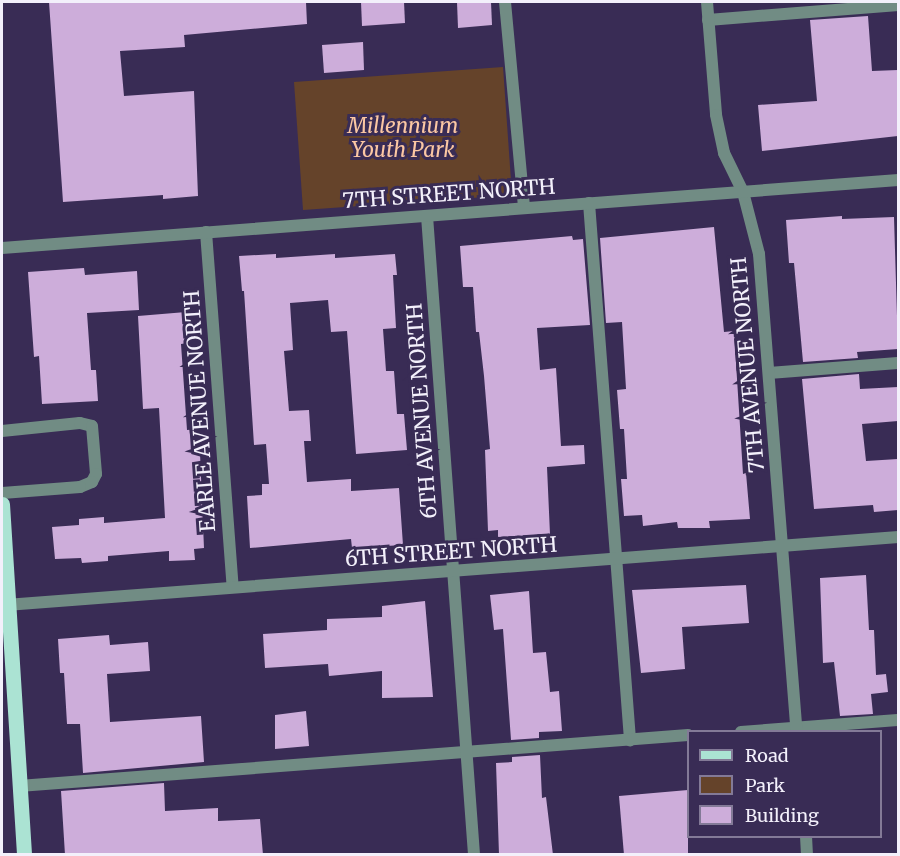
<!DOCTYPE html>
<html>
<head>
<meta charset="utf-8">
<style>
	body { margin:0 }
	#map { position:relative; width:900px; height:856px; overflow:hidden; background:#392c55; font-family:Merriweather,serif }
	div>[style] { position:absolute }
	.green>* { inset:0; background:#65432a }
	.building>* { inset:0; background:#cdadda }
	.lane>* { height:12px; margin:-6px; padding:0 6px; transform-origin:6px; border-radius:6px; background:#718c84 }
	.street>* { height:12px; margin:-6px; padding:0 6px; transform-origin:6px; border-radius:6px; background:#718c84 }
	.primary>* { height:15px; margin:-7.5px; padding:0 7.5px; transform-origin:7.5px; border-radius:7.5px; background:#abe3d3 }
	span { translate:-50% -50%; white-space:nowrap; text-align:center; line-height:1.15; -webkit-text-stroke:6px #392c55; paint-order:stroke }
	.park-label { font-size:21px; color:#fbc7a3; font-style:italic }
	.street-label { font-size:21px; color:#f3f0fb }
	.frame { position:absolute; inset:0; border:3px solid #f3f0fb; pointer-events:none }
	.legend { position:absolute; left:687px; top:730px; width:195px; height:108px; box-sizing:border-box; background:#392c55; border:2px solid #837a97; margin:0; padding:8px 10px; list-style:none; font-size:18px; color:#f3f0fb }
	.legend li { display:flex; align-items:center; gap:12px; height:30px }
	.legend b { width:30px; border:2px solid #837a97 }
</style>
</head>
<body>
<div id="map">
	<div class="green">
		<i style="clip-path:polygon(503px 67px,512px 195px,303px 210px,294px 82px)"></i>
	</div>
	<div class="building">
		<i style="clip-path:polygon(49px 2px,306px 2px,307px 24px,184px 35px,185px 47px,120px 51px,124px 96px,194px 91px,198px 196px,163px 199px,163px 195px,63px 202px)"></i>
		<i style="clip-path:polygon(361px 2px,404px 2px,405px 23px,362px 26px)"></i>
		<i style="clip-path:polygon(457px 2px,491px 2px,492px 25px,458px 28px)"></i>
		<i style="clip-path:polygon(868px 16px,872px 71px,898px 70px,898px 136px,762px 151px,758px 105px,817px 101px,810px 20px)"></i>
		<i style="clip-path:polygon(363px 42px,364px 70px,324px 73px,322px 45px)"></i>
		<i style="clip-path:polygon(842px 216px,842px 219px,894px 217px,898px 349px,857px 352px,858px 358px,803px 362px,794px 263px,789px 263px,786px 220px)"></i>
		<i style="clip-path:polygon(714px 227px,724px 332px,734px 331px,743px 474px,746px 473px,750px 519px,709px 521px,710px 528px,678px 528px,677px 522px,643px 526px,642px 515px,624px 516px,621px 479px,627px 479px,624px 429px,620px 429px,617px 390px,626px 389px,622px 322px,606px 323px,600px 238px)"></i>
		<i style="clip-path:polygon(572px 236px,573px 240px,583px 239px,590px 325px,537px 328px,540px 370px,556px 368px,561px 446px,584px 445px,585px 464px,547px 467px,550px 534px,498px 537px,498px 530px,488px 531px,485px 450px,490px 449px,484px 376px,479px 332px,476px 332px,473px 287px,463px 287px,460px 246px)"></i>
		<i style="clip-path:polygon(276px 254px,276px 258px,335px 254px,335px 258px,395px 254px,397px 275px,393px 275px,396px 328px,383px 329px,386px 371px,394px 371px,397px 414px,404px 414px,407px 450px,356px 454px,347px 331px,331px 332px,328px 300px,290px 303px,293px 350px,284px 351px,289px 411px,309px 410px,311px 441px,304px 441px,307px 482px,351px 479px,351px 491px,399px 488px,403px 545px,352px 548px,351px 539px,250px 548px,247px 496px,262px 495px,262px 484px,269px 484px,266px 444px,254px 445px,244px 291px,242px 291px,239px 256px)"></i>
		<i style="clip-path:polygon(84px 268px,85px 275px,137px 271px,139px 310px,87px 313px,91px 370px,96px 370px,98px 401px,42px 404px,39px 356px,34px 357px,28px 272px)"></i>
		<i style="clip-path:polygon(186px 312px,188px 343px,181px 344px,187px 430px,199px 429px,204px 548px,194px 549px,195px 560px,169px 561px,169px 551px,108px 556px,108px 561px,82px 563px,81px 558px,55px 559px,52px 527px,79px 525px,79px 519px,104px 517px,104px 523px,165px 518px,159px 408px,143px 409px,138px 316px)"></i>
		<i style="clip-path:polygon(859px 374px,860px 389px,898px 387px,898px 421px,862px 424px,866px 461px,898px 459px,898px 510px,874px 512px,873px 505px,814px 509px,802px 379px)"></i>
		<i style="clip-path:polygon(866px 575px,869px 630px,874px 630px,876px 675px,886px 674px,888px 692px,871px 694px,873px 714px,840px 716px,834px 662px,823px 663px,820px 578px)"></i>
		<i style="clip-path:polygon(746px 585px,749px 623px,682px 627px,685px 669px,641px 673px,632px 590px)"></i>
		<i style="clip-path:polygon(529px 591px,533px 653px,546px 652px,550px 692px,559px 691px,562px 731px,539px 732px,539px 738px,511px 740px,503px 629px,494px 630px,490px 595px)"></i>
		<i style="clip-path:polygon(425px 601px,433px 697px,382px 698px,382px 671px,329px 676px,328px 664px,265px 668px,263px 634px,327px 630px,327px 619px,382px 617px,382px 606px)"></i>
		<i style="clip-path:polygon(109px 635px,110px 645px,148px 642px,150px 671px,107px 674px,110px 722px,201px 716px,204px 762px,83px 773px,80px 724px,67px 724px,64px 673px,60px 673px,58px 639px)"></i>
		<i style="clip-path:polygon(306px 711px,309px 746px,275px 749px,275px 715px)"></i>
		<i style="clip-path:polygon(540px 755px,542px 798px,546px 797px,553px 855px,499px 855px,496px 763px,512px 762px,512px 757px)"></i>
		<i style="clip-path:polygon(164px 783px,165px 811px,218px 808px,218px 821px,260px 819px,263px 855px,65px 855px,61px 791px)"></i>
		<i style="clip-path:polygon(688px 790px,688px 855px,624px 855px,619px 796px)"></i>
	</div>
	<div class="lane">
		<i style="left:505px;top:2px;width:207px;rotate:84.7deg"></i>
		<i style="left:708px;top:20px;width:191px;rotate:-4.5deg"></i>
		<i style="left:589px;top:203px;width:539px;rotate:85.63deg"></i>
		<i style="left:769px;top:373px;width:129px;rotate:-4.4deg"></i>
		<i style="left:2px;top:431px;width:78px;rotate:-5.9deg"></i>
		<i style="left:80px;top:423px;width:12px;rotate:14deg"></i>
		<i style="left:92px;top:426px;width:48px;rotate:85.2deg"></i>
		<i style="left:96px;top:474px;width:9px;rotate:117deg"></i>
		<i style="left:92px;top:482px;width:13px;rotate:157deg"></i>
		<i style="left:80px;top:487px;width:78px;rotate:175.6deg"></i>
		<i style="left:741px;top:732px;width:157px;rotate:-4.4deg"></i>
		<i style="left:19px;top:786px;width:671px;rotate:-4.36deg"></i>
	</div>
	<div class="street">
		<i style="left:707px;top:2px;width:113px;rotate:85.4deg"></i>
		<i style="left:716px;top:115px;width:39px;rotate:78deg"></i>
		<i style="left:724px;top:153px;width:43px;rotate:64deg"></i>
		<i style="left:743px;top:192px;width:64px;rotate:75.5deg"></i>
		<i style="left:759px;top:254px;width:480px;rotate:85.5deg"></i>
		<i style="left:427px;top:216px;width:640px;rotate:85.79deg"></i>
		<i style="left:206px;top:232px;width:356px;rotate:85.7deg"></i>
		<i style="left:2px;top:248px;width:899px;rotate:-4.34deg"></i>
		<i style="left:6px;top:605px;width:895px;rotate:-4.36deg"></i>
		<i style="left:806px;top:836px;width:18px;rotate:87deg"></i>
	</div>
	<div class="primary">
		<i style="left:2px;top:504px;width:351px;rotate:86.4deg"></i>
	</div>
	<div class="park-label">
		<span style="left:403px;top:138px">Millennium<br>Youth Park</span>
	</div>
	<div class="street-label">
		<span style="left:449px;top:194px;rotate:-4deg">7TH STREET NORTH</span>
		<span style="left:748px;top:365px;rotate:-95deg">7TH AVENUE NORTH</span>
		<span style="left:200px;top:411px;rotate:-94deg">EARLE AVENUE NORTH</span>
		<span style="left:422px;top:411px;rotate:-94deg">6TH AVENUE NORTH</span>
		<span style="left:451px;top:552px;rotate:-4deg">6TH STREET NORTH</span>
	</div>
	<div class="frame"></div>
	<ul class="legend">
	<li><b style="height:8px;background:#abe3d3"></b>Road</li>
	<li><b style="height:16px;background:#65432a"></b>Park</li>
	<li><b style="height:16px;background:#cdadda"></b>Building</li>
	</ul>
</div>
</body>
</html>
